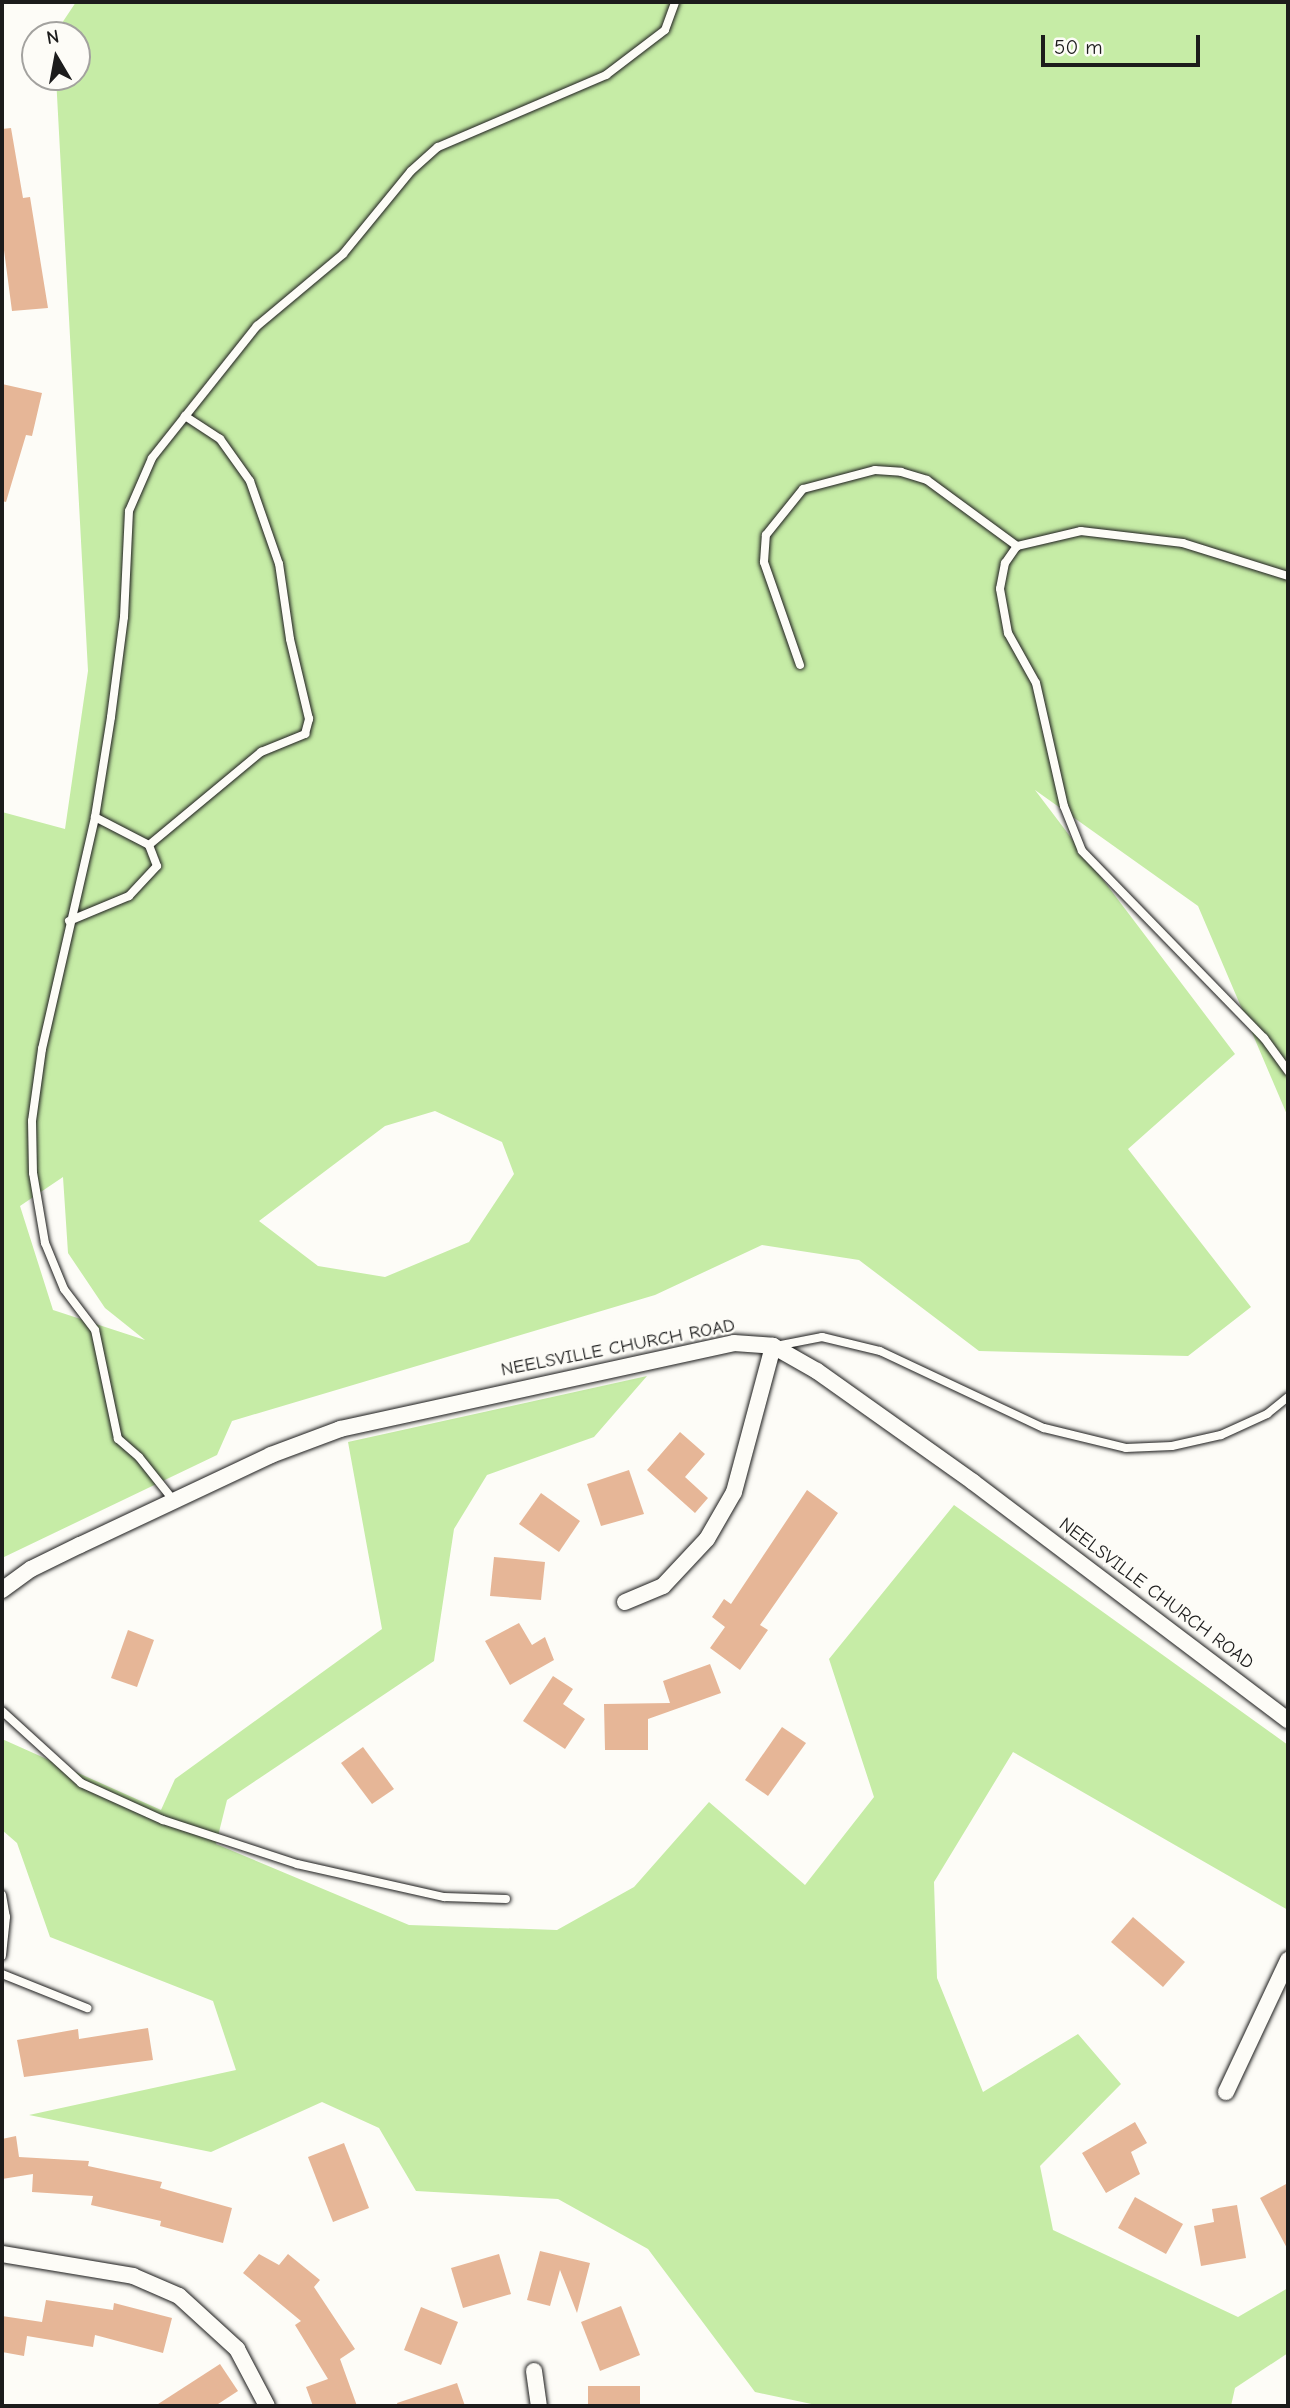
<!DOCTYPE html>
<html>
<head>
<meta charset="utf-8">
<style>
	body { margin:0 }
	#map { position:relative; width:1290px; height:2408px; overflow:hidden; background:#fdfcf7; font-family:"Comic Neue",sans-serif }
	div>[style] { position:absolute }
	.green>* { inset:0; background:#c6eca6 }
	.building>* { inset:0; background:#e6b697 }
	.roads { filter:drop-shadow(0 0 2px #1c1c1c) drop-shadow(0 0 2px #1c1c1c) }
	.service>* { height:8px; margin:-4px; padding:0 4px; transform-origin:4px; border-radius:4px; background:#fdfcf7 }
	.minor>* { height:16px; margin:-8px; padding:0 8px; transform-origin:8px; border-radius:8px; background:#fdfcf7 }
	span { translate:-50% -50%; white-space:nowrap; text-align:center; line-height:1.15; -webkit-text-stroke:5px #fdfcf7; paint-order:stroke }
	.street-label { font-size:19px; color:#1c1c1c }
	.frame { position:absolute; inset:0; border:4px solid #1c1c1c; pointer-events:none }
	.north { position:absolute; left:21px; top:21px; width:70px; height:70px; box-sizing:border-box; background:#fdfcf7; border:2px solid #a3a29f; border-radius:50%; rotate:350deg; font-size:19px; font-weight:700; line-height:28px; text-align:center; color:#1c1c1c }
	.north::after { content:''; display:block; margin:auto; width:24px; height:32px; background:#1c1c1c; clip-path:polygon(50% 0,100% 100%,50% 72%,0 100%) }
	.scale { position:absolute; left:1041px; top:35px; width:159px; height:32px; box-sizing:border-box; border:4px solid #1c1c1c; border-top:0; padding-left:9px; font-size:21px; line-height:24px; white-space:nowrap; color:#1c1c1c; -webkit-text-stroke:5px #fdfcf7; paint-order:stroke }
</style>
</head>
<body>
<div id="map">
	<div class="green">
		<i style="clip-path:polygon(evenodd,76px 2px,1288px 2px,1288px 1117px,1198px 906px,1035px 790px,1235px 1054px,1128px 1149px,1251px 1307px,1188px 1356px,979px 1351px,859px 1260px,762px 1245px,655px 1295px,232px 1421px,217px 1455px,2px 1558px,2px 812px,65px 829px,88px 671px,56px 77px,77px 77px,77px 35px,54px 35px,76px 2px,435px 1111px,502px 1142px,514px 1174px,469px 1242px,385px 1277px,318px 1266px,259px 1221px,385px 1126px,435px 1111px,76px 2px,63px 1177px,68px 1253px,105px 1308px,145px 1340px,53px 1310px,20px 1206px,63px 1177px)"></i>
		<i style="clip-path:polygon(647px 1376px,594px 1437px,487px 1475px,454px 1529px,434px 1661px,227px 1800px,216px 1844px,409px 1925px,557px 1930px,634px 1887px,709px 1802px,805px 1885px,874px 1797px,829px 1659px,954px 1505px,1288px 1745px,1288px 1910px,1013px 1752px,934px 1882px,937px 1978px,983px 2092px,1078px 2034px,1121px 2084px,1040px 2166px,1053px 2230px,1238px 2317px,1288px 2288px,1288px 2353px,1235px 2388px,1231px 2406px,821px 2406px,755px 2392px,648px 2249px,558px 2199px,416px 2191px,379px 2128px,322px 2102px,211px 2152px,29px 2115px,236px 2070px,213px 2001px,50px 1937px,17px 1843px,2px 1830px,2px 1739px,161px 1810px,175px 1779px,382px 1629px,348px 1442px)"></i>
	</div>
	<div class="building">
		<i style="clip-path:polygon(11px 128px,23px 198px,30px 197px,48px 308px,12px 311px,2px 235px,2px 129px)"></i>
		<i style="clip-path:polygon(2px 384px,42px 393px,32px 436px,26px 435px,6px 502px,2px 501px)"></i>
		<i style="clip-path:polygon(680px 1432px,705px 1454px,685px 1477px,708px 1498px,695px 1513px,647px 1470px)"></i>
		<i style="clip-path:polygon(629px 1470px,644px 1514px,601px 1526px,587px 1484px)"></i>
		<i style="clip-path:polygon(807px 1490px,838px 1513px,760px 1625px,768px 1630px,740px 1670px,710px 1648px,725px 1627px,712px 1617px,724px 1599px,731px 1604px)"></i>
		<i style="clip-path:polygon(541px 1493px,580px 1521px,559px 1552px,519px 1524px)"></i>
		<i style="clip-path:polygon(494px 1557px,545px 1562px,541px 1600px,490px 1596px)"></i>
		<i style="clip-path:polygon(519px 1623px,532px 1645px,545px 1637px,554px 1660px,510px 1685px,485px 1641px)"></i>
		<i style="clip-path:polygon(128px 1630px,154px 1640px,137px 1687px,111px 1678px)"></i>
		<i style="clip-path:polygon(710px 1664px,721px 1693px,648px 1719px,648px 1750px,605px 1750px,604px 1704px,670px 1703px,663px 1681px)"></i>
		<i style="clip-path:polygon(553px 1676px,573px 1689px,563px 1704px,585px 1719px,565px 1749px,523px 1721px)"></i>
		<i style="clip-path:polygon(782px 1727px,806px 1743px,768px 1796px,745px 1780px)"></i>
		<i style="clip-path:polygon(363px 1747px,394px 1789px,372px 1804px,341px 1763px)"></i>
		<i style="clip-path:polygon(1133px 1917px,1185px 1962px,1163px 1987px,1111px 1942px)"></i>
		<i style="clip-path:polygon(148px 2028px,153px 2060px,24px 2077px,17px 2040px,78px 2029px,79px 2039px)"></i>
		<i style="clip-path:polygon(1135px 2122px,1147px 2143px,1131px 2152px,1140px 2174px,1106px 2193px,1082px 2153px)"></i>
		<i style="clip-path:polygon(16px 2136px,19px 2157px,89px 2161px,88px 2166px,162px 2182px,160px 2188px,232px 2208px,223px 2243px,160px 2226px,161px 2221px,91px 2205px,93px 2196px,32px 2192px,33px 2174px,2px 2179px,2px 2139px)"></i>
		<i style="clip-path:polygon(344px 2143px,369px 2208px,333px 2222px,308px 2157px)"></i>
		<i style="clip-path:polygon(1288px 2183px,1288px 2250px,1260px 2198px)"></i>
		<i style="clip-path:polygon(1135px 2197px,1183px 2224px,1166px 2254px,1118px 2228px)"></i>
		<i style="clip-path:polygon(1237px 2205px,1246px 2258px,1201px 2266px,1194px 2226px,1214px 2222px,1212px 2209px)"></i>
		<i style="clip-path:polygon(540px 2251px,590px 2263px,577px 2313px,560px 2270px,550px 2306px,527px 2300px)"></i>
		<i style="clip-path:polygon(259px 2254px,279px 2265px,288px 2254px,320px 2280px,314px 2287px,355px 2349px,340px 2359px,357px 2406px,313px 2406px,306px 2387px,328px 2379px,295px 2325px,301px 2321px,243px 2273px)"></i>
		<i style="clip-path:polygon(499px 2254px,511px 2294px,463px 2308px,451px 2268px)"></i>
		<i style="clip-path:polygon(46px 2300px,113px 2310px,114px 2303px,172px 2318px,163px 2353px,95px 2335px,93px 2347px,27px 2336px,24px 2356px,2px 2352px,2px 2316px,42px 2322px)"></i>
		<i style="clip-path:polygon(621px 2306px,640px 2355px,600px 2371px,581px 2322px)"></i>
		<i style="clip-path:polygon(421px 2307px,458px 2322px,441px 2365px,404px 2350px)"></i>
		<i style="clip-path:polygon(220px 2364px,238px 2391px,215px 2406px,155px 2406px)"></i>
		<i style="clip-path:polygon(457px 2383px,465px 2406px,398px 2406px,397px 2403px)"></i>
		<i style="clip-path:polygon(588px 2386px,640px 2386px,640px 2406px,588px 2406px)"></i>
	</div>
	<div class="roads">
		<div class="service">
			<i style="left:1288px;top:576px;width:110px;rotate:-162.6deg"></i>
			<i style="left:1183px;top:543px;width:103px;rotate:-173.3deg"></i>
			<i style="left:1081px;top:531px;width:66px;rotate:166.8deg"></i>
			<i style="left:1017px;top:546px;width:21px;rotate:125deg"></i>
			<i style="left:1005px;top:563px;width:26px;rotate:101deg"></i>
			<i style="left:1000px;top:589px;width:45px;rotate:79.7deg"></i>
			<i style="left:1008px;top:633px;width:57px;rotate:60.8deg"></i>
			<i style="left:1036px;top:683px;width:126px;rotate:77.2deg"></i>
			<i style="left:1064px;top:806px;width:48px;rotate:68.2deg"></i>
			<i style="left:1082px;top:851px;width:261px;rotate:45.8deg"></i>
			<i style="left:1264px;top:1038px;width:41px;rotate:54deg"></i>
			<i style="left:800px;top:665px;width:109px;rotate:-109.3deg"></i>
			<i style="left:764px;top:562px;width:27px;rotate:-86deg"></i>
			<i style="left:766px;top:535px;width:59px;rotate:-51.2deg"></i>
			<i style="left:803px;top:489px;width:74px;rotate:-14.8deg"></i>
			<i style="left:875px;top:470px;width:26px;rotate:4deg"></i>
			<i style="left:901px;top:472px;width:27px;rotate:17deg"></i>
			<i style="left:927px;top:480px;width:112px;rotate:36.3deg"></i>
			<i style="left:149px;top:845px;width:146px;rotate:-39.7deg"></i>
			<i style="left:261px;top:752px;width:48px;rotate:-22.2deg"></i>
			<i style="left:305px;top:734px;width:16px;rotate:-75deg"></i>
			<i style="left:309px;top:719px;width:82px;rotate:-103.4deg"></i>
			<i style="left:290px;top:639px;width:76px;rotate:-98.3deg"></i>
			<i style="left:279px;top:564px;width:88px;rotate:-109.3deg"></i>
			<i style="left:250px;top:481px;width:52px;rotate:-125.5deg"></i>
			<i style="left:220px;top:439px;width:42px;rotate:-146.7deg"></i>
			<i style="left:69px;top:921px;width:65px;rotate:-22.6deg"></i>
			<i style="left:129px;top:896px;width:41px;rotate:-47deg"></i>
			<i style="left:157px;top:866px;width:22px;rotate:-111deg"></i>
			<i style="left:149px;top:845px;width:61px;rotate:-152.6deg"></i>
			<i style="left:776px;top:1346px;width:47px;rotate:-11.1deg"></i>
			<i style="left:822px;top:1337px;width:60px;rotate:13.6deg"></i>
			<i style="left:880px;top:1351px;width:181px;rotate:25.2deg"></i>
			<i style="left:1044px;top:1428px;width:84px;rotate:13.7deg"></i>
			<i style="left:1126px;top:1448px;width:46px;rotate:-2.5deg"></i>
			<i style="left:1172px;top:1446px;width:50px;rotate:-12.7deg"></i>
			<i style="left:1221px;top:1435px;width:51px;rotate:-24.5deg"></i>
			<i style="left:1267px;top:1414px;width:27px;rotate:-39deg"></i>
			<i style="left:174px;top:1501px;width:56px;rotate:-128.5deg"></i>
			<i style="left:139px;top:1457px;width:28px;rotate:-139deg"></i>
			<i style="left:118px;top:1439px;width:111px;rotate:-101.9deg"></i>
			<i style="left:95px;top:1330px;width:51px;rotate:-127.1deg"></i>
			<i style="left:64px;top:1289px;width:50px;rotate:-112.4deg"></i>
			<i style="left:45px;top:1243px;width:71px;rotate:-99.7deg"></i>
			<i style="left:33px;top:1173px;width:52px;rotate:-91.1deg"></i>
			<i style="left:32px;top:1121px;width:73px;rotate:-82.1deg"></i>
			<i style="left:42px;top:1049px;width:238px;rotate:-77.1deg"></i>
			<i style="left:95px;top:817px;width:101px;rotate:-80.9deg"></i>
			<i style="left:111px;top:717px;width:101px;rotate:-82.6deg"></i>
			<i style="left:124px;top:617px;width:106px;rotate:-87.3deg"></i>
			<i style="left:129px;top:511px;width:58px;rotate:-66.5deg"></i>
			<i style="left:152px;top:458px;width:169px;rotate:-51.5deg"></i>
			<i style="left:257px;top:326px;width:112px;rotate:-39.9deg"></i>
			<i style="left:343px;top:254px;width:107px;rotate:-50.7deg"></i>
			<i style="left:411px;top:171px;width:36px;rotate:-42deg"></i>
			<i style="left:438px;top:147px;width:183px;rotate:-23.2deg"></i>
			<i style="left:606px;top:75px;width:74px;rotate:-37.3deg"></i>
			<i style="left:665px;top:30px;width:30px;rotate:-70deg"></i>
			<i style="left:2px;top:1711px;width:107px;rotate:42.3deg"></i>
			<i style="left:81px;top:1783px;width:90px;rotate:24.3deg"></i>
			<i style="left:163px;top:1820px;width:141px;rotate:18.2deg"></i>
			<i style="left:297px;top:1864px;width:151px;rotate:12.7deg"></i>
			<i style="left:444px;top:1897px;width:62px;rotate:1.8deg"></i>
			<i style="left:2px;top:1895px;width:22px;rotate:80deg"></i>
			<i style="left:6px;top:1917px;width:39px;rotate:96deg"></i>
			<i style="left:2px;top:1974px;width:92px;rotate:21.8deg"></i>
		</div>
		<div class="minor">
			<i style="left:2px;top:1590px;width:36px;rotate:-36deg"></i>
			<i style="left:31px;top:1569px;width:55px;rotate:-26.1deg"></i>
			<i style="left:80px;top:1545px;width:211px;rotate:-25.2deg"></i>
			<i style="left:271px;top:1455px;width:74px;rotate:-20.6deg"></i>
			<i style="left:340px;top:1429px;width:403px;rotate:-12.3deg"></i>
			<i style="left:734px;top:1343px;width:39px;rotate:4deg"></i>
			<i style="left:773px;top:1346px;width:51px;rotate:29.6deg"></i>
			<i style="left:817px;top:1371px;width:191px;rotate:35.4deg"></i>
			<i style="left:973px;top:1482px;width:395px;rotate:37.1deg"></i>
			<i style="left:625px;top:1602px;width:41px;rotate:-22.8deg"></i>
			<i style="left:663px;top:1586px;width:64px;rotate:-46.9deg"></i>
			<i style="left:707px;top:1539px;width:54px;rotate:-60.1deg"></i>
			<i style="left:734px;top:1492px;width:151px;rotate:-75deg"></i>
			<i style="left:1226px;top:2092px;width:146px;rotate:-64.8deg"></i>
			<i style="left:2px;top:2254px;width:133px;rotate:9.5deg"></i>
			<i style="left:133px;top:2276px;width:50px;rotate:23.5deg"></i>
			<i style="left:179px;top:2296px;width:79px;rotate:42.4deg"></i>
			<i style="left:237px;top:2349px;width:64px;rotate:62.2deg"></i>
			<i style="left:534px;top:2371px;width:35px;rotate:82deg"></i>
		</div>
	</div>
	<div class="street-label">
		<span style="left:618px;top:1348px;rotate:-11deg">NEELSVILLE CHURCH ROAD</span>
		<span style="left:1156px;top:1594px;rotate:37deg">NEELSVILLE CHURCH ROAD</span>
	</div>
	<div class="frame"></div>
	<div class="north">N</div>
	<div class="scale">50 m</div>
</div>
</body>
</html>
